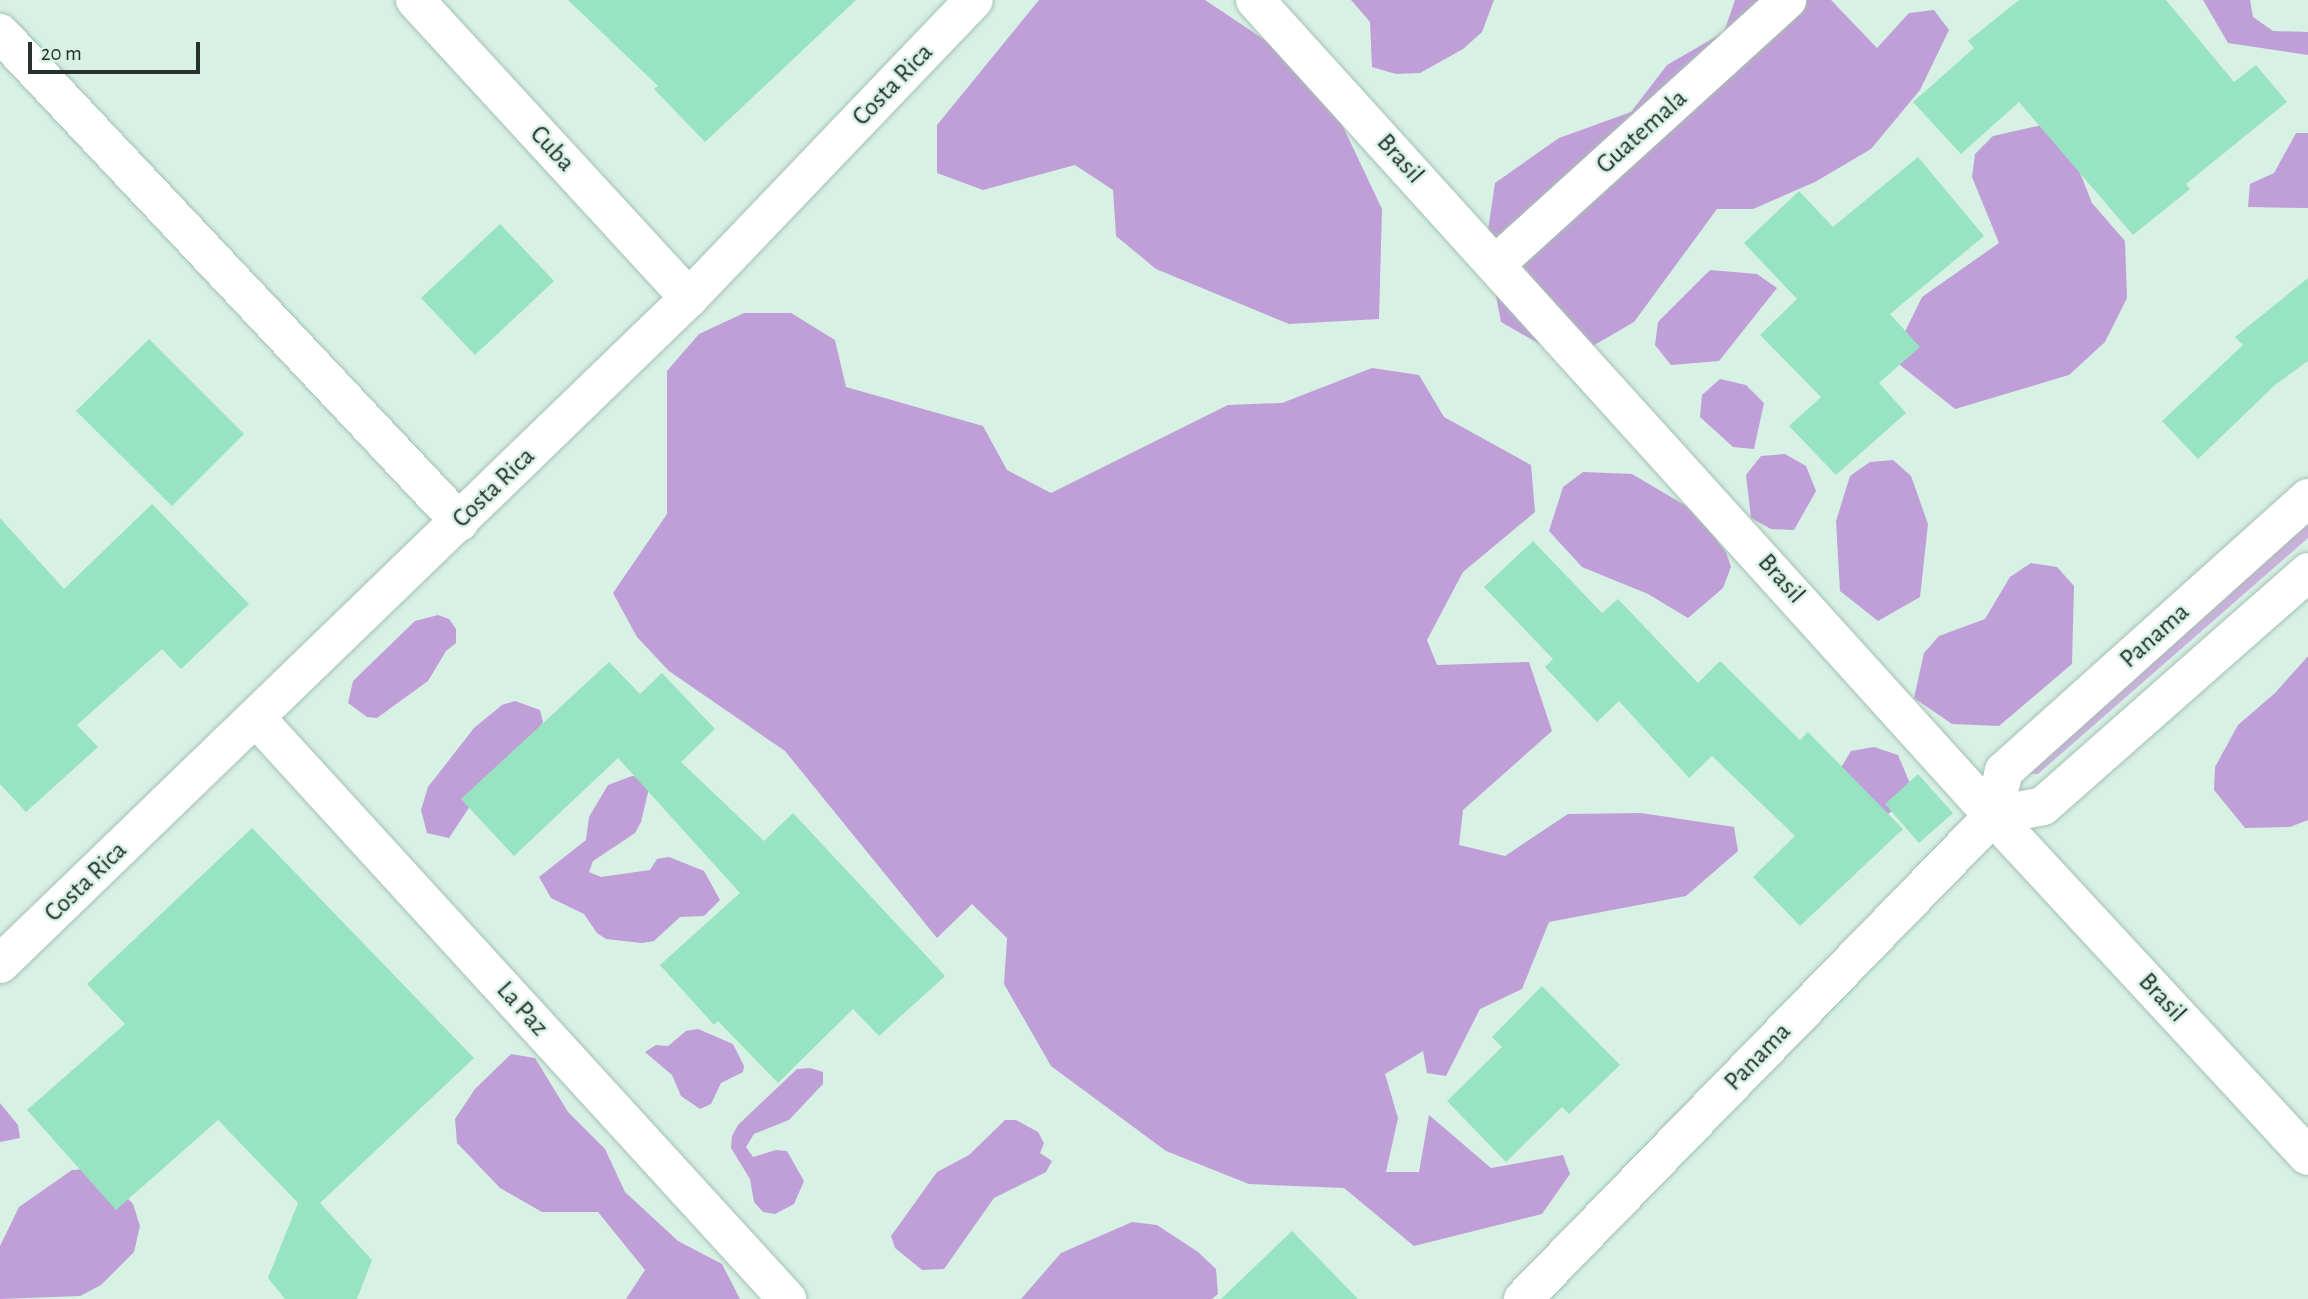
<!DOCTYPE html>
<html>
<head>
<meta charset="utf-8">
<style>
	body { margin:0 }
	#map { position:relative; width:2308px; height:1299px; overflow:hidden; background:#d7f1e5; font-family:"Alegreya Sans",sans-serif }
	div>[style] { position:absolute }
	.green>* { inset:0; background:#cab1dc }
	.forest>* { inset:0; background:#c09ed7 }
	.building>* { inset:0; background:#97e3c2 }
	.roads { filter:drop-shadow(0 0 2px #a6c0b4) drop-shadow(0 0 2px #a6c0b4) }
	.minor>* { height:38px; margin:-19px; padding:0 19px; transform-origin:19px; border-radius:19px; background:#fff }
	span { translate:-50% -50%; white-space:nowrap; text-align:center; line-height:1.15; -webkit-text-stroke:5px #d7f1e5; paint-order:stroke }
	.street-label { font-size:26px; color:#27312d }
	.scale { position:absolute; left:28px; top:42px; width:172px; height:32px; box-sizing:border-box; border:4px solid #27312d; border-top:0; padding-left:9px; font-size:21px; line-height:24px; white-space:nowrap; color:#27312d; -webkit-text-stroke:5px #d7f1e5; paint-order:stroke }
</style>
</head>
<body>
<div id="map">
	<div class="green">
		<i style="clip-path:polygon(2308px 517px,2308px 538px,2038px 774px,2029px 774px)"></i>
	</div>
	<div class="forest">
		<i style="clip-path:polygon(1039px 0,1205px 0,1319px 76px,1382px 209px,1379px 319px,1289px 324px,1156px 269px,1116px 236px,1113px 190px,1075px 165px,983px 190px,937px 173px,937px 125px)"></i>
		<i style="clip-path:polygon(1351px 0,1494px 0,1482px 32px,1463px 49px,1420px 73px,1396px 74px,1372px 67px,1370px 22px)"></i>
		<i style="clip-path:polygon(1735px 0,1831px 0,1877px 48px,1909px 13px,1934px 10px,1949px 30px,1920px 90px,1871px 149px,1815px 182px,1753px 209px,1717px 209px,1634px 322px,1591px 347px,1545px 347px,1501px 322px,1486px 244px,1495px 183px,1559px 138px,1631px 112px,1667px 65px,1724px 32px)"></i>
		<i style="clip-path:polygon(2203px 0,2250px 0,2253px 17px,2273px 31px,2308px 32px,2308px 55px,2228px 43px)"></i>
		<i style="clip-path:polygon(2042px 125px,2065px 135px,2092px 203px,2125px 241px,2127px 298px,2105px 342px,2069px 375px,1955px 409px,1900px 365px,1900px 342px,1922px 297px,1999px 243px,1972px 177px,1975px 154px,1993px 136px)"></i>
		<i style="clip-path:polygon(2296px 133px,2308px 133px,2308px 208px,2248px 207px,2250px 184px,2274px 173px)"></i>
		<i style="clip-path:polygon(1710px 270px,1757px 274px,1777px 288px,1719px 361px,1671px 365px,1655px 345px,1658px 322px)"></i>
		<i style="clip-path:polygon(744px 313px,791px 313px,835px 340px,846px 387px,983px 426px,1007px 470px,1051px 493px,1228px 405px,1282px 403px,1372px 368px,1419px 375px,1444px 417px,1531px 465px,1535px 512px,1463px 572px,1427px 640px,1437px 665px,1529px 662px,1552px 731px,1463px 810px,1459px 845px,1505px 856px,1568px 814px,1641px 813px,1734px 827px,1738px 851px,1686px 896px,1549px 922px,1522px 989px,1480px 1009px,1446px 1076px,1427px 1073px,1423px 1051px,1385px 1074px,1398px 1118px,1386px 1172px,1419px 1172px,1429px 1115px,1491px 1168px,1563px 1155px,1570px 1174px,1542px 1214px,1414px 1246px,1344px 1188px,1249px 1184px,1166px 1151px,1051px 1066px,1004px 984px,1007px 938px,972px 904px,937px 938px,785px 751px,669px 671px,637px 637px,613px 593px,667px 514px,667px 371px,699px 334px)"></i>
		<i style="clip-path:polygon(1720px 379px,1746px 385px,1764px 403px,1754px 449px,1733px 447px,1700px 417px,1702px 395px)"></i>
		<i style="clip-path:polygon(1785px 454px,1806px 466px,1816px 491px,1794px 530px,1771px 529px,1751px 518px,1746px 475px,1761px 456px)"></i>
		<i style="clip-path:polygon(1893px 460px,1911px 476px,1928px 524px,1920px 597px,1878px 621px,1840px 591px,1836px 521px,1850px 476px,1870px 462px)"></i>
		<i style="clip-path:polygon(1583px 472px,1632px 474px,1693px 510px,1726px 552px,1731px 567px,1723px 588px,1688px 618px,1648px 594px,1582px 567px,1549px 531px,1563px 487px)"></i>
		<i style="clip-path:polygon(2031px 563px,2057px 567px,2074px 586px,2072px 664px,1999px 726px,1952px 724px,1914px 698px,1924px 653px,1939px 636px,1985px 619px,2010px 577px)"></i>
		<i style="clip-path:polygon(438px 615px,449px 619px,456px 629px,456px 643px,446px 651px,428px 681px,377px 718px,367px 717px,348px 703px,353px 681px,415px 621px)"></i>
		<i style="clip-path:polygon(2308px 656px,2308px 820px,2290px 827px,2245px 828px,2214px 790px,2215px 767px,2238px 725px,2275px 693px)"></i>
		<i style="clip-path:polygon(515px 701px,540px 710px,543px 722px,520px 759px,482px 788px,449px 838px,427px 833px,421px 810px,428px 787px,474px 728px,502px 705px)"></i>
		<i style="clip-path:polygon(1874px 747px,1898px 755px,1914px 793px,1877px 823px,1839px 771px,1851px 751px)"></i>
		<i style="clip-path:polygon(632px 776px,644px 777px,649px 788px,641px 822px,635px 833px,593px 861px,589px 872px,601px 877px,650px 870px,657px 859px,669px 857px,704px 871px,720px 900px,704px 916px,680px 917px,654px 941px,642px 943px,606px 939px,597px 933px,584px 914px,551px 898px,539px 877px,586px 840px,589px 817px,608px 785px)"></i>
		<i style="clip-path:polygon(698px 1029px,733px 1044px,744px 1066px,743px 1072px,721px 1083px,711px 1104px,700px 1109px,681px 1096px,672px 1075px,645px 1052px,656px 1045px,668px 1046px,686px 1031px)"></i>
		<i style="clip-path:polygon(511px 1054px,535px 1058px,568px 1112px,605px 1149px,625px 1192px,678px 1241px,722px 1264px,740px 1299px,626px 1299px,645px 1270px,598px 1212px,542px 1212px,500px 1188px,457px 1143px,455px 1119px,475px 1089px)"></i>
		<i style="clip-path:polygon(810px 1068px,823px 1072px,823px 1084px,789px 1120px,754px 1134px,746px 1147px,753px 1157px,776px 1150px,787px 1151px,804px 1181px,794px 1204px,775px 1214px,763px 1212px,754px 1202px,750px 1179px,731px 1148px,732px 1136px,738px 1125px,797px 1069px)"></i>
		<i style="clip-path:polygon(0 1103px,18px 1125px,20px 1138px,0 1142px)"></i>
		<i style="clip-path:polygon(1005px 1120px,1016px 1120px,1038px 1132px,1044px 1143px,1040px 1153px,1052px 1161px,1046px 1172px,994px 1198px,944px 1269px,922px 1270px,895px 1248px,891px 1236px,937px 1172px,969px 1155px)"></i>
		<i style="clip-path:polygon(98px 1168px,133px 1204px,140px 1226px,134px 1252px,101px 1285px,80px 1296px,0 1299px,0 1246px,19px 1207px,72px 1170px)"></i>
		<i style="clip-path:polygon(1132px 1222px,1157px 1225px,1198px 1252px,1216px 1269px,1218px 1294px,1212px 1299px,1021px 1299px,1061px 1253px)"></i>
	</div>
	<div class="building">
		<i style="clip-path:polygon(568px 0,856px 0,705px 142px,654px 89px,658px 86px)"></i>
		<i style="clip-path:polygon(2019px 0,2166px 0,2234px 82px,2256px 65px,2287px 102px,2186px 184px,2190px 189px,2133px 235px,2019px 102px,1961px 154px,1913px 102px,1974px 48px,1968px 41px)"></i>
		<i style="clip-path:polygon(1918px 157px,1984px 236px,1890px 314px,1920px 347px,1879px 383px,1906px 413px,1836px 475px,1789px 426px,1821px 397px,1760px 335px,1797px 299px,1744px 243px,1799px 191px,1833px 227px)"></i>
		<i style="clip-path:polygon(500px 224px,554px 281px,475px 355px,421px 298px)"></i>
		<i style="clip-path:polygon(2308px 278px,2308px 361px,2276px 384px,2198px 459px,2162px 421px,2243px 345px,2235px 337px)"></i>
		<i style="clip-path:polygon(149px 339px,244px 434px,172px 506px,76px 411px)"></i>
		<i style="clip-path:polygon(152px 504px,249px 604px,181px 669px,162px 649px,77px 725px,98px 747px,26px 812px,0 784px,0 518px,64px 589px)"></i>
		<i style="clip-path:polygon(1533px 541px,1602px 613px,1618px 599px,1698px 683px,1720px 661px,1800px 740px,1808px 732px,1903px 829px,1800px 926px,1753px 877px,1795px 836px,1712px 756px,1689px 778px,1619px 701px,1597px 722px,1545px 667px,1553px 659px,1484px 587px)"></i>
		<i style="clip-path:polygon(609px 662px,640px 694px,662px 673px,715px 729px,681px 762px,764px 841px,793px 813px,945px 976px,879px 1036px,853px 1009px,778px 1083px,718px 1021px,714px 1025px,660px 965px,740px 893px,618px 758px,514px 856px,461px 799px)"></i>
		<i style="clip-path:polygon(1918px 774px,1953px 813px,1919px 843px,1885px 804px)"></i>
		<i style="clip-path:polygon(252px 828px,474px 1058px,320px 1203px,372px 1260px,357px 1299px,285px 1299px,268px 1278px,298px 1203px,218px 1120px,116px 1210px,27px 1110px,125px 1024px,87px 984px)"></i>
		<i style="clip-path:polygon(1542px 986px,1620px 1065px,1569px 1114px,1562px 1107px,1506px 1162px,1447px 1101px,1502px 1047px,1492px 1037px)"></i>
		<i style="clip-path:polygon(1292px 1231px,1358px 1299px,1221px 1299px)"></i>
	</div>
	<div class="roads">
		<div class="minor">
			<i style="left:415px;top:0;width:405px;rotate:47.4deg"></i>
			<i style="left:1255px;top:0;width:1100px;rotate:47.87deg"></i>
			<i style="left:1993px;top:816px;width:463px;rotate:47.2deg"></i>
			<i style="left:0;top:33px;width:671px;rotate:46.75deg"></i>
			<i style="left:1496px;top:264px;width:393px;rotate:-42.2deg"></i>
			<i style="left:257px;top:719px;width:786px;rotate:47.58deg"></i>
			<i style="left:1993px;top:816px;width:51px;rotate:-11.3deg"></i>
			<i style="left:2043px;top:806px;width:354px;rotate:-41.4deg"></i>
			<i style="left:0;top:964px;width:958px;rotate:-44.03deg"></i>
			<i style="left:689px;top:298px;width:412px;rotate:-46.3deg"></i>
			<i style="left:1523px;top:1299px;width:674px;rotate:-45.78deg"></i>
			<i style="left:1993px;top:816px;width:46px;rotate:-76.3deg"></i>
			<i style="left:2004px;top:771px;width:409px;rotate:-41.9deg"></i>
		</div>
	</div>
	<div class="street-label">
		<span style="left:893px;top:85px;rotate:-46deg">Costa Rica</span>
		<span style="left:1642px;top:132px;rotate:-42deg">Guatemala</span>
		<span style="left:552px;top:149px;rotate:47deg">Cuba</span>
		<span style="left:1400px;top:159px;rotate:48deg">Brasil</span>
		<span style="left:494px;top:488px;rotate:-44deg">Costa Rica</span>
		<span style="left:1781px;top:579px;rotate:48deg">Brasil</span>
		<span style="left:2155px;top:636px;rotate:-42deg">Panama</span>
		<span style="left:86px;top:882px;rotate:-44deg">Costa Rica</span>
		<span style="left:2162px;top:998px;rotate:47deg">Brasil</span>
		<span style="left:522px;top:1009px;rotate:48deg">La Paz</span>
		<span style="left:1758px;top:1057px;rotate:-46deg">Panama</span>
	</div>
	<div class="scale">20 m</div>
</div>
</body>
</html>
